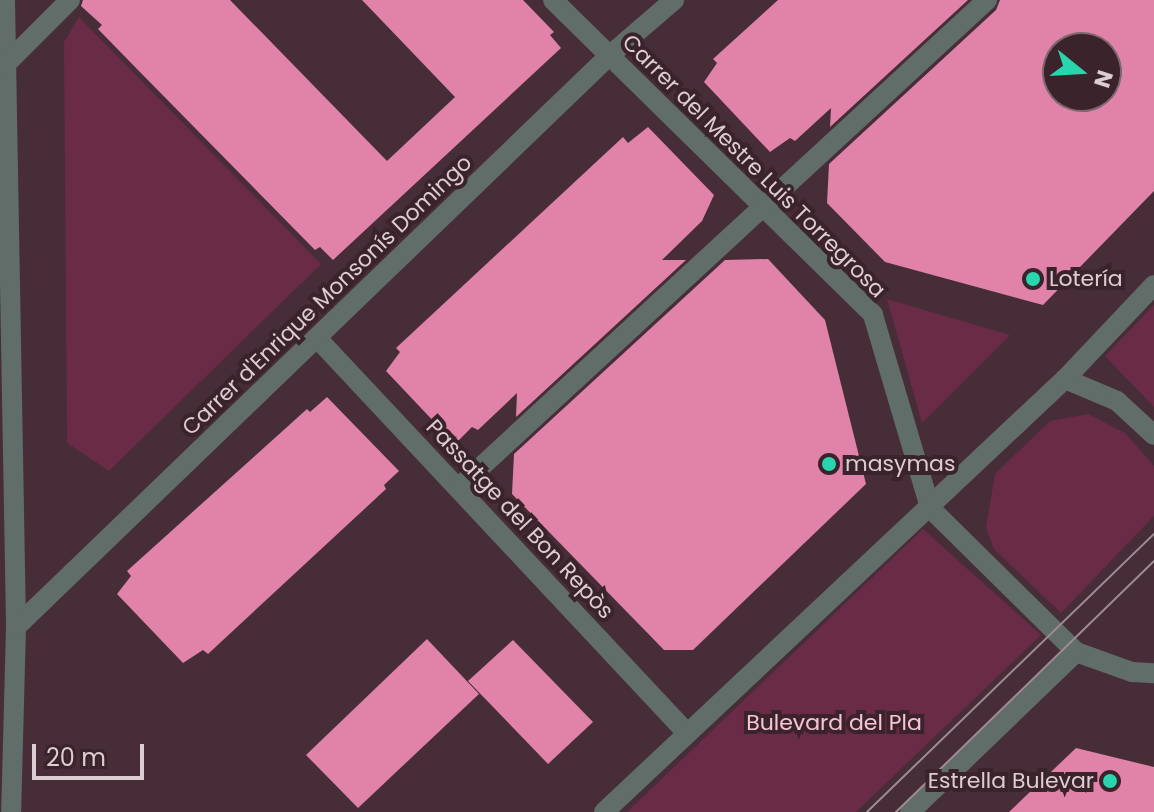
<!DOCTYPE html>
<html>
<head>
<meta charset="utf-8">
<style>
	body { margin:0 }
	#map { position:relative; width:1154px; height:812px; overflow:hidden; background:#462d37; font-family:Poppins,sans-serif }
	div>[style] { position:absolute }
	.green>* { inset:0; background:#6a2b47 }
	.building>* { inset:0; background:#e182a8 }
	.minor>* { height:20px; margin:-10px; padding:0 10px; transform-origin:10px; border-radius:10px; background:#606d68 }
	.tram>* { height:2px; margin:-1px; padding:0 1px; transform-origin:1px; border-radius:1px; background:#9f8b93 }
	.dots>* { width:22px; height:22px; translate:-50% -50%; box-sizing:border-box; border:4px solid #3b232c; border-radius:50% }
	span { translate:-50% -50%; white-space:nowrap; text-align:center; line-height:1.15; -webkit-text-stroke:8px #3b232c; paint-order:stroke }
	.street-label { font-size:22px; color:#ddccd2 }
	.poi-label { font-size:22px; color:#ddccd2 }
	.left { translate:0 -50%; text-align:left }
	.right { translate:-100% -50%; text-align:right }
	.park-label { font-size:22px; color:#f6c4d6 }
	.north { position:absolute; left:1042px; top:32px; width:80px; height:80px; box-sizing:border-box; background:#3b232c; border:2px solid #7c676e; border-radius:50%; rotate:108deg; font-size:22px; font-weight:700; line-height:32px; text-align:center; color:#ddccd2 }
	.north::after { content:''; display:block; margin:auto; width:28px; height:36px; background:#28d5ad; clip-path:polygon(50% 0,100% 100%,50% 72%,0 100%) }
	.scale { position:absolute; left:32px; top:744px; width:112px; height:36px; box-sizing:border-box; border:4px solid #ddccd2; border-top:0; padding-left:10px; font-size:24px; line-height:28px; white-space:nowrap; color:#ddccd2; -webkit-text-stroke:6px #3b232c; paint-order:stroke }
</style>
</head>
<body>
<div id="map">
	<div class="green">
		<i style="clip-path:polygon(79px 17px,321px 264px,109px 471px,67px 443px,64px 42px)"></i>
		<i style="clip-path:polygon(887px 299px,1010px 335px,922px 423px)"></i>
		<i style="clip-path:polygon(1154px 305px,1154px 407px,1105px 356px)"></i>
		<i style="clip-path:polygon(1088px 414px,1125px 433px,1154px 466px,1154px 516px,1061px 613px,994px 549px,986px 528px,995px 474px,1050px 421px)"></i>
		<i style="clip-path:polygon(923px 529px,1041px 635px,856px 812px,627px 812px)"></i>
	</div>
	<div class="building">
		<i style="clip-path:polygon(83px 0,230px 0,387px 161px,455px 97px,362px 0,523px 0,554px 32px,550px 35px,561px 48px,333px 260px,320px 247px,315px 250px,136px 68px,98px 29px,102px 25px,81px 6px)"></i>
		<i style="clip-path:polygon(778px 0,968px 0,830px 127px,831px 108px,795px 141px,790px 138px,770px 152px,704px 82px,717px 63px,713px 59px)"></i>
		<i style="clip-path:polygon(evenodd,1000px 0,1154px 0,1154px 191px,1043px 305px,885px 262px,827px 203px,829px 164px,996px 10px,1000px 0,1058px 48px,1106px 48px,1106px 96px,1058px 96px,1058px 48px)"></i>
		<i style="clip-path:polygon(648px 127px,714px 195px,702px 221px,662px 260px,686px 260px,516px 417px,517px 393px,478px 430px,472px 427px,455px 444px,386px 371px,400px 352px,396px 348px,623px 137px,628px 143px)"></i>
		<i style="clip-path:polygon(768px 259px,825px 320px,866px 484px,693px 650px,664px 650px,512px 494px,514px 454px,725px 260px)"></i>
		<i style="clip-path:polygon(327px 397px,399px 471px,384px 485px,386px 489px,208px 654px,203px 650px,183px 663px,117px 594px,131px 576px,127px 571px,307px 409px,310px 412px)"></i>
		<i style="clip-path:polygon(427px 639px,479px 694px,358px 808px,306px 755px)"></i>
		<i style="clip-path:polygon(513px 640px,593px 722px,548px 764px,468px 681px)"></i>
		<i style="clip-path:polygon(1076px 748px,1154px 767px,1154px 812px,1009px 812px)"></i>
	</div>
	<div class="minor">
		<i style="left:5px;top:0;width:627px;rotate:88.99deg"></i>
		<i style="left:16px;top:627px;width:185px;rotate:91.5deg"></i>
		<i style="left:553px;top:0;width:449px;rotate:44.5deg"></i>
		<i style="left:873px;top:315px;width:201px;rotate:73.5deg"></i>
		<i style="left:930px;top:508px;width:205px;rotate:44.6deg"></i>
		<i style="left:0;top:70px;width:99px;rotate:-45deg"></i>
		<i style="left:317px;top:338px;width:541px;rotate:46.87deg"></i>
		<i style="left:1065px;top:379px;width:56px;rotate:22.9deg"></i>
		<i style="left:1117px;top:401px;width:50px;rotate:42.6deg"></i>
		<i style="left:458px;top:488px;width:720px;rotate:-42.69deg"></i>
		<i style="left:16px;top:627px;width:823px;rotate:-43.92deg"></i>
		<i style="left:609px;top:56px;width:86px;rotate:-40.7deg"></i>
		<i style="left:1076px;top:652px;width:59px;rotate:19.7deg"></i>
		<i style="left:1132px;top:672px;width:22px;rotate:3deg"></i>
		<i style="left:604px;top:812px;width:632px;rotate:-43.21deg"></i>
		<i style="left:1065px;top:379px;width:129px;rotate:-46.6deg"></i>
		<i style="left:910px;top:812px;width:231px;rotate:-43.9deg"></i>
	</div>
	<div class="tram">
		<i style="left:867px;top:812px;width:400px;rotate:-44.1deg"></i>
		<i style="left:896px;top:812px;width:360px;rotate:-44.2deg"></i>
	</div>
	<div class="dots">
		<i style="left:1033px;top:279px;background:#28d5ad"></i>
		<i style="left:829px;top:464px;background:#28d5ad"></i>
		<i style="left:1110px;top:781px;background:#28d5ad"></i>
	</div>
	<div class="street-label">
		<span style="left:754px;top:166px;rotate:45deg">Carrer del Mestre Luis Torregrosa</span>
		<span style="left:327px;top:295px;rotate:-44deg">Carrer d'Enrique Monsonís Domingo</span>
		<span style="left:520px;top:519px;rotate:47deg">Passatge del Bon Repòs</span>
	</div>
	<div class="poi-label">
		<span class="left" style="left:1049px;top:279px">Lotería</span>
		<span class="left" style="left:845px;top:464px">masymas</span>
		<span class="right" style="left:1094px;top:781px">Estrella Bulevar</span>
	</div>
	<div class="park-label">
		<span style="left:834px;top:723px">Bulevard del Pla</span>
	</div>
	<div class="north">N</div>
	<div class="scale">20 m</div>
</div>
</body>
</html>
